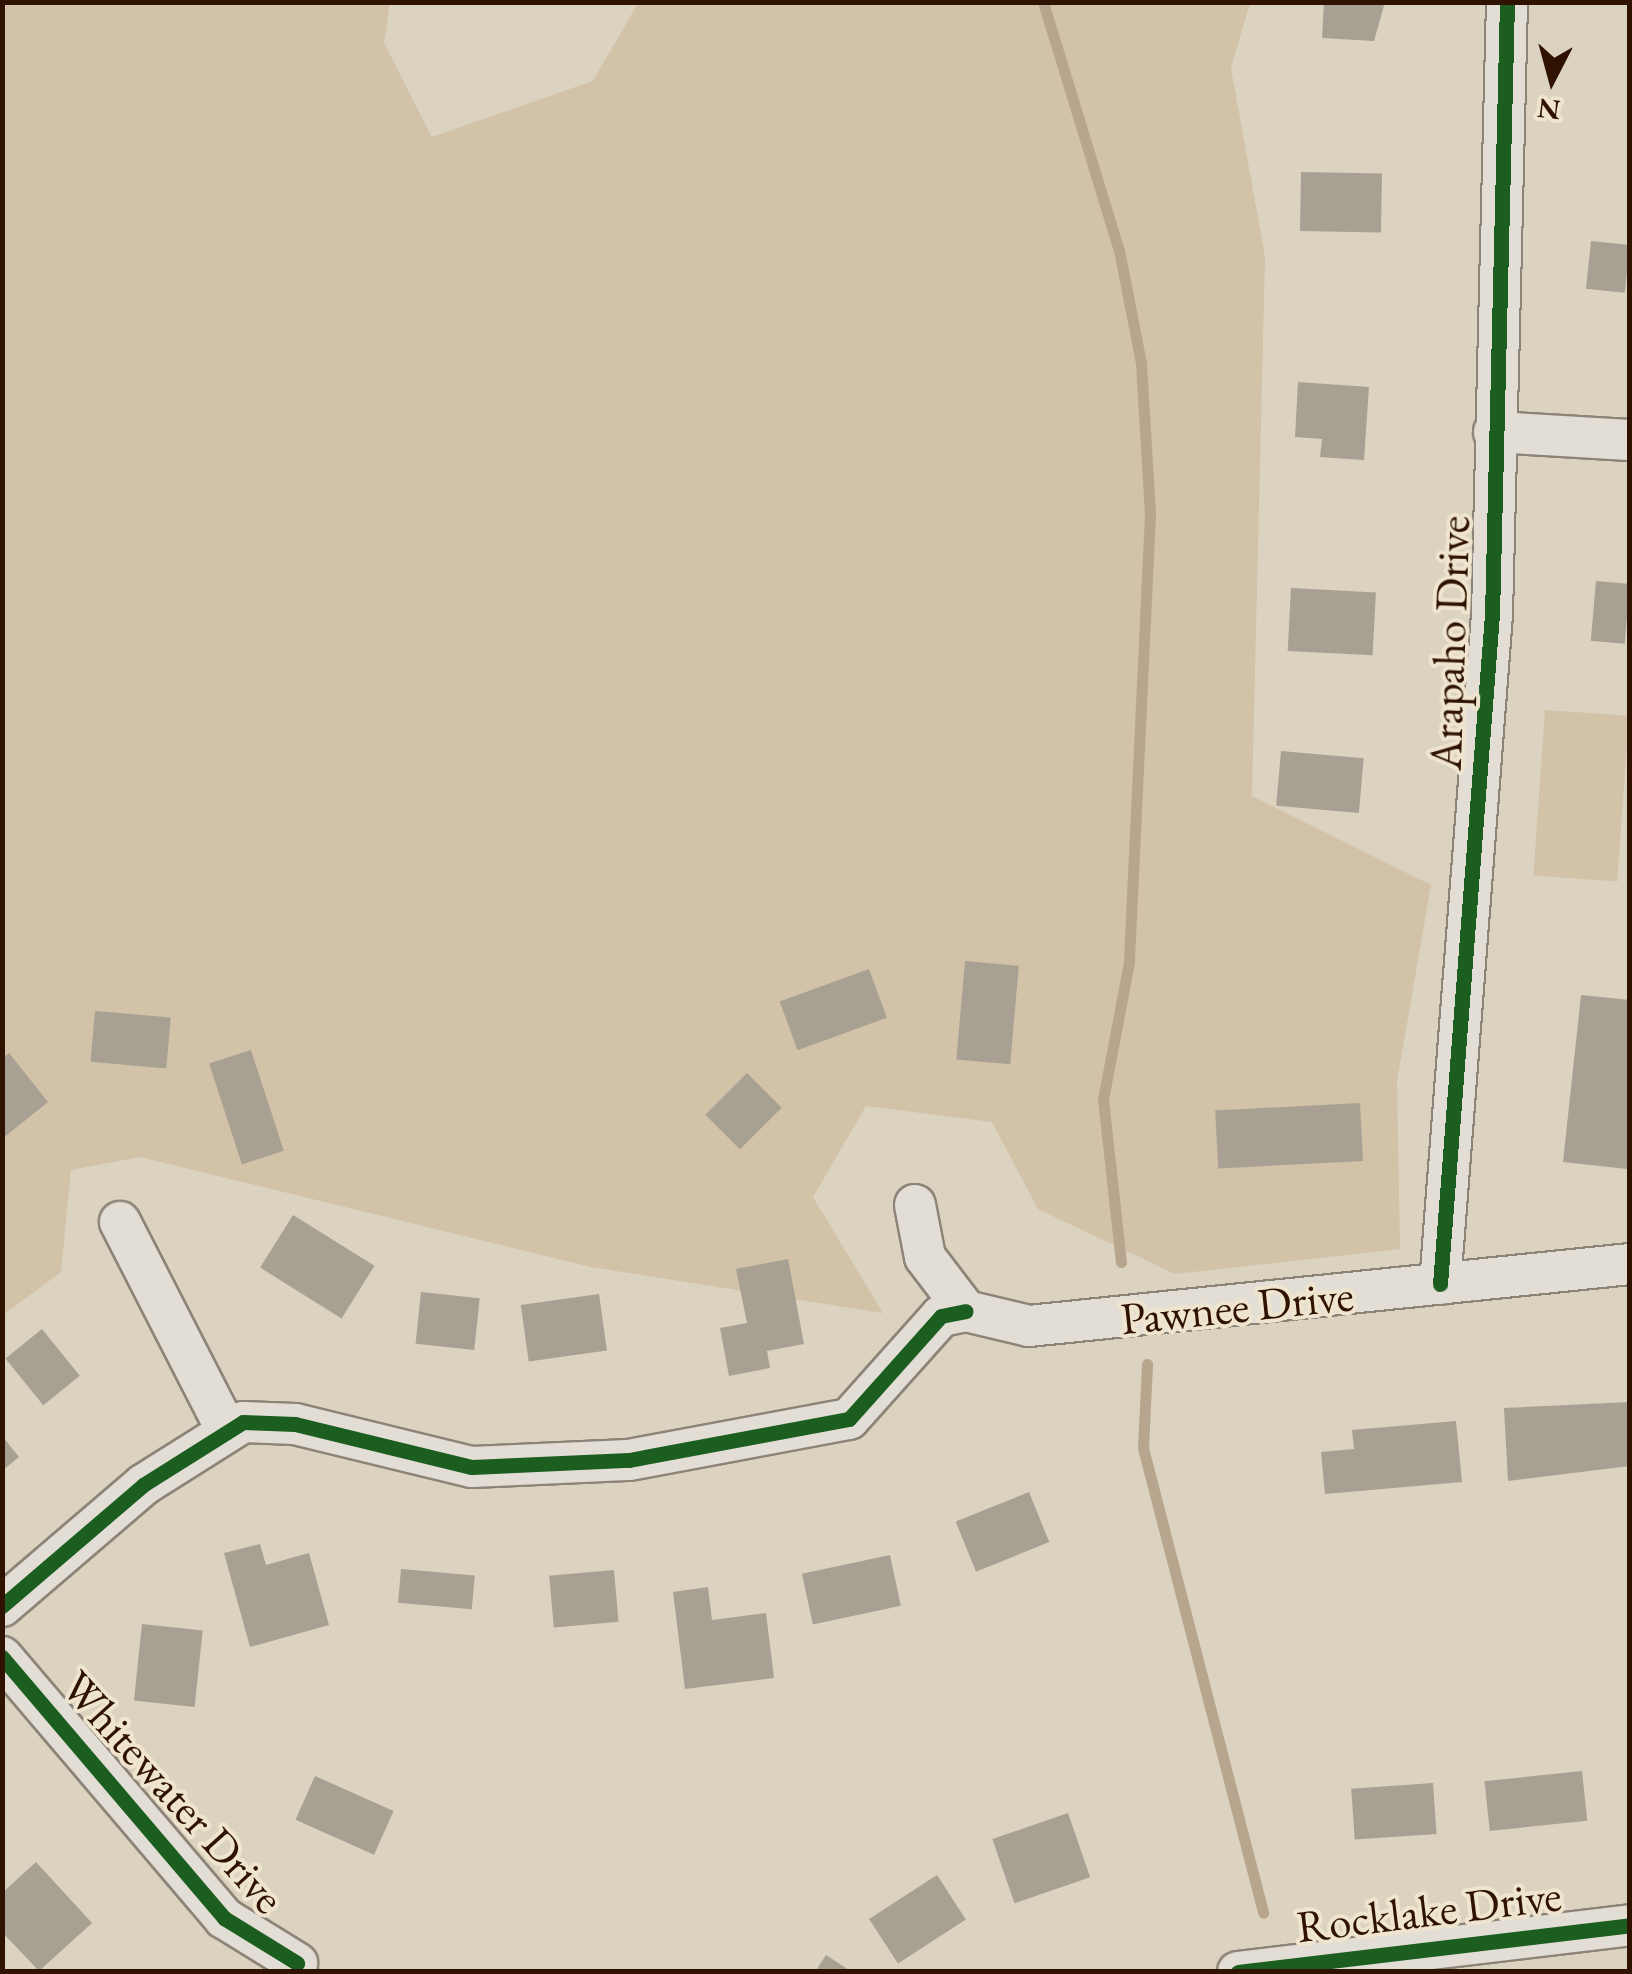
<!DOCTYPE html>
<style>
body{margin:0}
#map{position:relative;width:1632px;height:1974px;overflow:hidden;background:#dbd2c0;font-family:"EB Garamond",serif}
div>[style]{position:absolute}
.green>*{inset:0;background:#d1c2a8;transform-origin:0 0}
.stream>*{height:11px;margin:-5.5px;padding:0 5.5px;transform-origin:5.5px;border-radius:5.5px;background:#b7a68d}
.building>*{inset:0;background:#a8a093;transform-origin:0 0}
.roads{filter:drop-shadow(2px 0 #8d8478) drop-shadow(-2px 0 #8d8478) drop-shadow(0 2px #8d8478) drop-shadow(0 -2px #8d8478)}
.street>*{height:40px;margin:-20px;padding:0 20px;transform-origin:20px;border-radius:20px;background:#e3ded5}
.cycleway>*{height:15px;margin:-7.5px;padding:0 7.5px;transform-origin:7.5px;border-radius:7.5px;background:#1b5e20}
span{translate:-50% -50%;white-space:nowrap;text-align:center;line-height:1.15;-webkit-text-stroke:8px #efe4ce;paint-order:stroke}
.street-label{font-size:45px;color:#2f1300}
.frame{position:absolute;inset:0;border:5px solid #2f1300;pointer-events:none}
.north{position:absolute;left:1502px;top:30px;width:100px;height:100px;-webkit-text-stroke:8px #efe4ce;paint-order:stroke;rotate:186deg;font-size:28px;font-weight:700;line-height:40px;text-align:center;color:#2f1300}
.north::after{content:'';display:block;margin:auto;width:35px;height:45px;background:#2f1300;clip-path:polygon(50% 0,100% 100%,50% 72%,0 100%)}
</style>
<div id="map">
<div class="green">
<i style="clip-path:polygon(3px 3px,390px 3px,384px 43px,432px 137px,593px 81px,638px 3px,1250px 3px,1231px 68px,1265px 257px,1252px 796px,1431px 885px,1397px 1081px,1400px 1249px,1175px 1274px,1038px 1209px,992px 1122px,866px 1106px,813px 1197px,883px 1313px,591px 1267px,140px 1157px,71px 1170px,61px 1272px,3px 1315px)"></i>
<i style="left:1545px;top:710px;width:84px;height:166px;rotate:4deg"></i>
</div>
<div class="stream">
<i style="left:1043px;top:2px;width:259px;rotate:73deg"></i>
<i style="left:1119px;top:250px;width:115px;rotate:79deg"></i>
<i style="left:1141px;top:363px;width:151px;rotate:86.6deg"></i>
<i style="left:1150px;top:514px;width:448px;rotate:92.7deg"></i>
<i style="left:1129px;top:962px;width:139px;rotate:100.7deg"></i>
<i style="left:1103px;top:1099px;width:164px;rotate:83.7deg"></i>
<i style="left:1147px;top:1364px;width:84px;rotate:92.7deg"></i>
<i style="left:1143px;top:1448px;width:480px;rotate:75.5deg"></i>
</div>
<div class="building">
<i style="clip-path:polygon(1324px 2px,1385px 2px,1374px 41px,1322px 38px)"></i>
<i style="left:1301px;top:172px;width:81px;height:59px;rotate:1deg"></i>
<i style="left:1591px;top:241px;width:39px;height:48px;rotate:6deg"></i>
<i style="clip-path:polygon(1298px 382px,1369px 387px,1364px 460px,1320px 457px,1322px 439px,1295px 437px)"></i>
<i style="left:1596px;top:581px;width:34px;height:60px;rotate:5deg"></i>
<i style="left:1291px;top:588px;width:85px;height:63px;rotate:3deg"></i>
<i style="left:1281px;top:751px;width:83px;height:55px;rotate:5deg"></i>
<i style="left:965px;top:961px;width:54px;height:99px;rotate:5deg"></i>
<i style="left:869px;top:969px;width:52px;height:95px;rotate:70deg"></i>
<i style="clip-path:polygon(1581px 995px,1630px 1000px,1627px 1169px,1563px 1162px)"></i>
<i style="left:95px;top:1011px;width:76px;height:51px;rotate:5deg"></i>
<i style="left:251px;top:1050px;width:106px;height:44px;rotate:72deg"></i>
<i style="clip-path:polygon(9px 1053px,48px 1102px,2px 1139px,2px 1059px)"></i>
<i style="left:747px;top:1073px;width:49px;height:59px;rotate:45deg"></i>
<i style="left:1360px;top:1103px;width:58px;height:145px;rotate:87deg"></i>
<i style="left:293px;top:1215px;width:96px;height:62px;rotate:32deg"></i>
<i style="clip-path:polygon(788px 1259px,804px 1344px,767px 1351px,770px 1368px,729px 1376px,720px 1328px,747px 1323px,736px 1269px)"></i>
<i style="left:421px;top:1292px;width:59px;height:52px;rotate:6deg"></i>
<i style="left:599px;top:1294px;width:57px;height:79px;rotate:82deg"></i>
<i style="left:42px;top:1329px;width:60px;height:47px;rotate:51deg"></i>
<i style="clip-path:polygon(1630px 1402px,1630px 1466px,1508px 1481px,1504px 1408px)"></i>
<i style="clip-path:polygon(1456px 1421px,1462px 1482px,1325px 1494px,1321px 1452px,1354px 1449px,1352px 1430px)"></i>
<i style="clip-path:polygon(3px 1437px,19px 1457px,3px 1470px)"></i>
<i style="left:1029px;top:1492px;width:54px;height:79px;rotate:68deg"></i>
<i style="clip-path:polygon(260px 1544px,266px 1565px,309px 1553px,329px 1625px,250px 1647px,224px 1553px)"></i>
<i style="left:890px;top:1555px;width:52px;height:90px;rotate:78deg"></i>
<i style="left:401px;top:1569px;width:74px;height:34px;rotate:5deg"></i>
<i style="left:614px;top:1570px;width:52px;height:65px;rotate:85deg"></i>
<i style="clip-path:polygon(708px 1587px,712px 1620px,766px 1613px,774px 1678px,685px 1689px,673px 1592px)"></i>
<i style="left:142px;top:1624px;width:61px;height:77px;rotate:6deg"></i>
<i style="left:1582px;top:1771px;width:50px;height:98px;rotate:84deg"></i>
<i style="left:315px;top:1776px;width:86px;height:48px;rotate:24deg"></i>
<i style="left:1433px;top:1783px;width:51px;height:82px;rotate:86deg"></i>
<i style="left:1068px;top:1813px;width:68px;height:80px;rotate:71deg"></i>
<i style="clip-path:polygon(36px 1862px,92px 1923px,39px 1971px,2px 1932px,2px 1893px)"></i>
<i style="left:937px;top:1875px;width:53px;height:81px;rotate:57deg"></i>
<i style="clip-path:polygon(826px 1955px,852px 1972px,815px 1972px)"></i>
</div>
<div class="roads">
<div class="street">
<i style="left:1494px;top:432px;width:136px;rotate:3.4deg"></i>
<i style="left:915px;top:1205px;width:53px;rotate:79.1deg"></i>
<i style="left:925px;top:1257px;width:68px;rotate:52.8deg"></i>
<i style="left:966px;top:1311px;width:65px;rotate:13.4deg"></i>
<i style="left:1029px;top:1326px;width:604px;rotate:-5.89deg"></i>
<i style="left:120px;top:1222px;width:233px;rotate:62.9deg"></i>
<i style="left:1440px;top:1284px;width:671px;rotate:-85.56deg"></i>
<i style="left:1492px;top:615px;width:613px;rotate:-88.6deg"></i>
<i style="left:2px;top:1606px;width:186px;rotate:-40.6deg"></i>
<i style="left:143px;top:1485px;width:118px;rotate:-32.2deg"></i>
<i style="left:243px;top:1422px;width:52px;rotate:2.2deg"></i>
<i style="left:295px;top:1424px;width:182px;rotate:13.7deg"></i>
<i style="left:472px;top:1467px;width:157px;rotate:-2.6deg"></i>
<i style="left:629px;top:1460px;width:224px;rotate:-10.6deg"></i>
<i style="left:849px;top:1419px;width:138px;rotate:-48.2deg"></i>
<i style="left:941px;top:1316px;width:25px;rotate:-11deg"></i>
<i style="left:2px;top:1657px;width:343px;rotate:49.6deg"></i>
<i style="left:224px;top:1918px;width:86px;rotate:31.7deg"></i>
<i style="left:1238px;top:1972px;width:395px;rotate:-6.8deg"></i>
</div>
</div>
<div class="cycleway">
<i style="left:1440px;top:1284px;width:671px;rotate:-85.56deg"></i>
<i style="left:1492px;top:615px;width:613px;rotate:-88.6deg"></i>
<i style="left:2px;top:1606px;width:186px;rotate:-40.6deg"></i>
<i style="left:143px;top:1485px;width:118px;rotate:-32.2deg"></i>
<i style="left:243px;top:1422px;width:52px;rotate:2.2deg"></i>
<i style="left:295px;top:1424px;width:182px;rotate:13.7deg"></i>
<i style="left:472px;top:1467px;width:157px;rotate:-2.6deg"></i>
<i style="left:629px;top:1460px;width:224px;rotate:-10.6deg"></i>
<i style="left:849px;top:1419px;width:138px;rotate:-48.2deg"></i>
<i style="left:941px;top:1316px;width:25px;rotate:-11deg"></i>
<i style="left:2px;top:1657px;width:343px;rotate:49.6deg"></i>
<i style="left:224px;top:1918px;width:86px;rotate:31.7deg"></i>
<i style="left:1238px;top:1972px;width:395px;rotate:-6.8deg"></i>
</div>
<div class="street-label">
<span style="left:1450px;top:643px;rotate:-88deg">Arapaho Drive</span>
<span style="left:1237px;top:1307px;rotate:-6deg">Pawnee Drive</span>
<span style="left:173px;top:1792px;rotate:48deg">Whitewater Drive</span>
<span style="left:1429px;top:1911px;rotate:-7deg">Rocklake Drive</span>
</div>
<div class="frame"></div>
<div class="north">N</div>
</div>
